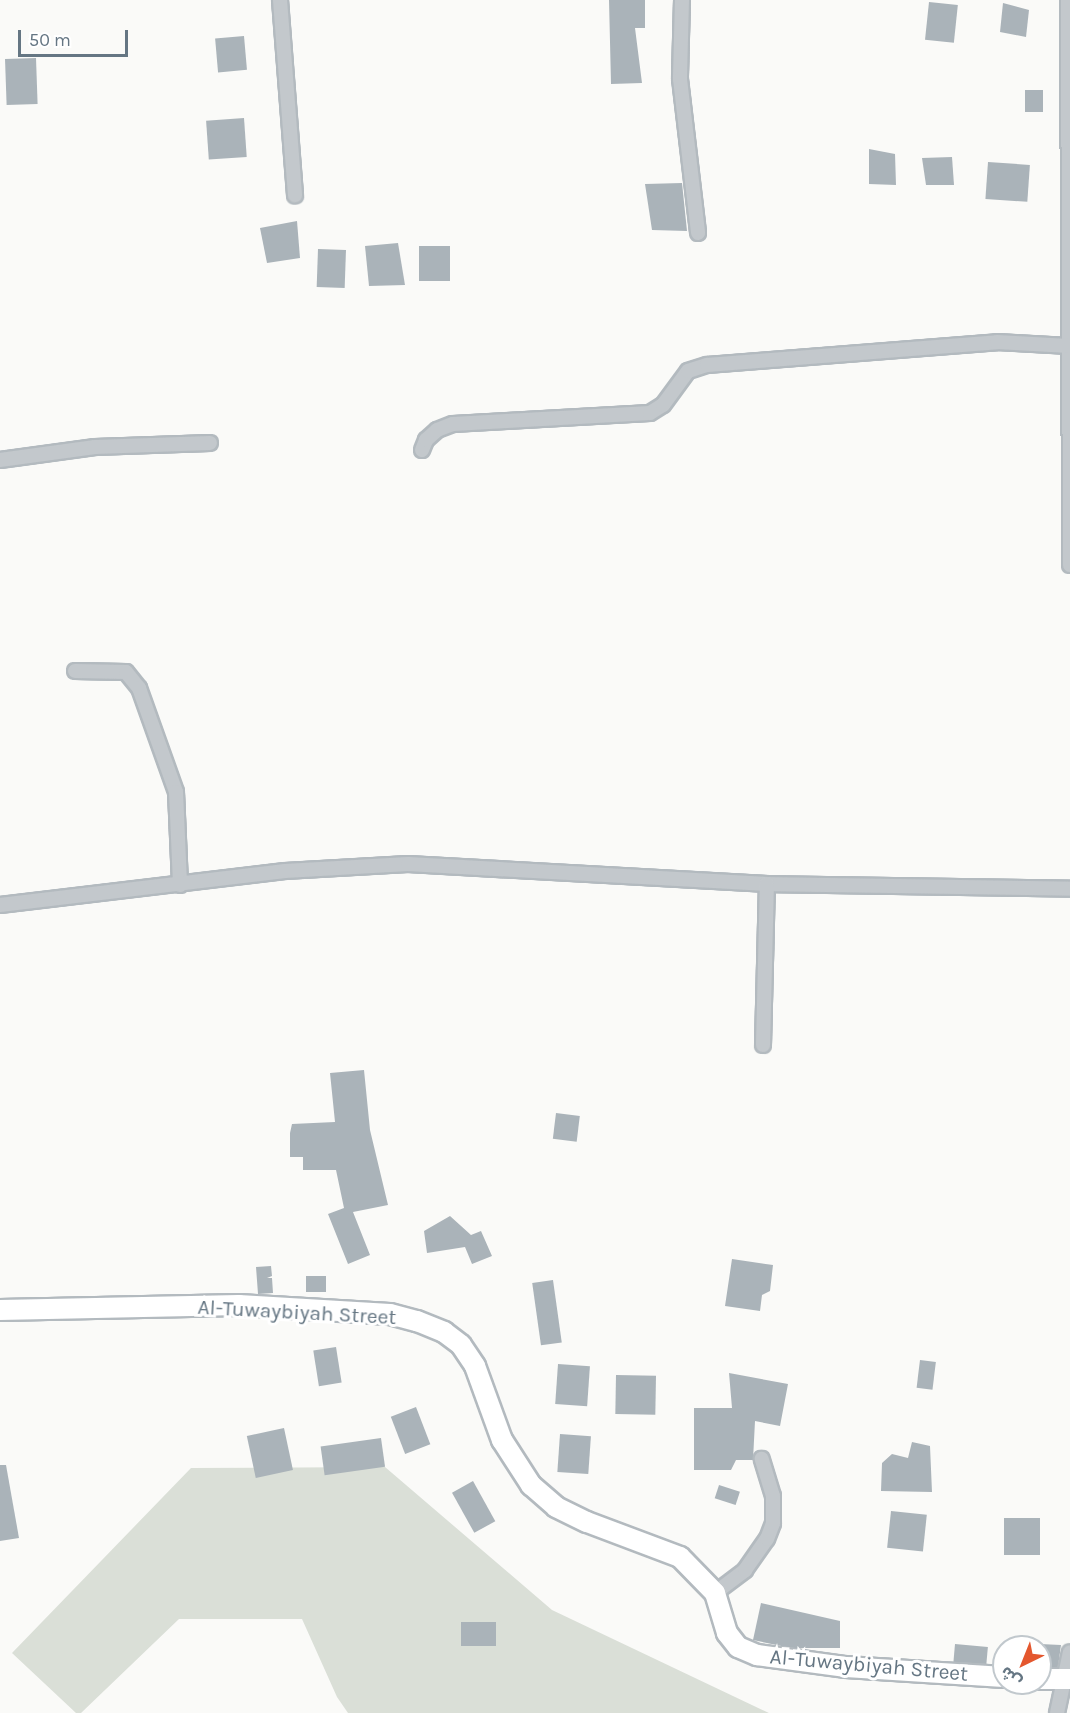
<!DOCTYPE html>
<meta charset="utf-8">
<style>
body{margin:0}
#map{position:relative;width:1070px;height:1713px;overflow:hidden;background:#fafaf8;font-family:Karla,"Noto Sans Arabic",sans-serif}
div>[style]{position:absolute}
.green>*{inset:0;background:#dadfd7}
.building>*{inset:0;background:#aab3b9;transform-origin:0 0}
.roads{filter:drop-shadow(2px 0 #b3babf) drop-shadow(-2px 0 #b3babf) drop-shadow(0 2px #b3babf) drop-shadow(0 -2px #b3babf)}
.street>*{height:14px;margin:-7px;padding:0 7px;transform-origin:7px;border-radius:7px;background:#c3c8cc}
.secondary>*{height:20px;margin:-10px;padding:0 10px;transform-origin:10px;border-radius:10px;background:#fff}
span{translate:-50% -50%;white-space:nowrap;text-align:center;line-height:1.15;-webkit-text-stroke:6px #fff;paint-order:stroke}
.street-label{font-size:21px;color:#657683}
.north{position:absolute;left:992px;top:1635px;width:60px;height:60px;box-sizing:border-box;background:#fff;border:2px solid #c1c8cd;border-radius:50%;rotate:223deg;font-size:16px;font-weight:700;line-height:24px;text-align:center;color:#657683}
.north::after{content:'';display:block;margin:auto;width:21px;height:27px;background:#e4572e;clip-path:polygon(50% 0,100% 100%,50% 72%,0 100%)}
.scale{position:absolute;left:18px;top:30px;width:110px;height:27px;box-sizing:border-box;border:3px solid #657683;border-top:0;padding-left:8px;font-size:18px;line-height:21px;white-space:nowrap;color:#657683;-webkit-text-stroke:4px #fff;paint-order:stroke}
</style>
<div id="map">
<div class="green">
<i style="clip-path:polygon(385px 1467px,552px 1610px,769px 1713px,348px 1713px,337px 1697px,302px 1619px,179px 1619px,81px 1713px,76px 1713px,12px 1653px,191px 1468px)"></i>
</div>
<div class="building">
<i style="clip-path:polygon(609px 0,645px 0,645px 28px,635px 28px,642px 83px,611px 84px)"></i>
<i style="left:929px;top:2px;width:29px;height:38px;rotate:6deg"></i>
<i style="clip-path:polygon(1003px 3px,1029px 10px,1026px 37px,1000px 32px)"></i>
<i style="left:244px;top:36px;width:34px;height:29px;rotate:85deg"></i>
<i style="left:36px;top:58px;width:46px;height:31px;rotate:88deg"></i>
<i style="left:1025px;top:90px;width:18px;height:22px"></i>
<i style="left:244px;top:118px;width:39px;height:38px;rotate:86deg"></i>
<i style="clip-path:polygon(869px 149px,895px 154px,896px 185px,869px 184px)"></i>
<i style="clip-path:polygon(952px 157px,954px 185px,926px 185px,922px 158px)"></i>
<i style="left:988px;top:162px;width:42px;height:37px;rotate:4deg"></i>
<i style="clip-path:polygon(682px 183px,687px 231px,652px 230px,645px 184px)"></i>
<i style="clip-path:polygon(297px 221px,300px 258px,267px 263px,260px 228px)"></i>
<i style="clip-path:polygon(398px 243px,405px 285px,369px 286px,365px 246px)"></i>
<i style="left:450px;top:246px;width:35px;height:31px;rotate:90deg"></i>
<i style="left:318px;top:249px;width:28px;height:38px;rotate:2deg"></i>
<i style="clip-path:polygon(364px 1070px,370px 1130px,388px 1205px,353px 1212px,370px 1255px,348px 1264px,328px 1214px,344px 1208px,336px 1170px,303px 1170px,303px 1157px,290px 1157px,290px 1133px,292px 1124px,335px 1122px,330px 1073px)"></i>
<i style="left:556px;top:1113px;width:24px;height:26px;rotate:7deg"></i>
<i style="clip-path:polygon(450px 1216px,471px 1235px,481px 1231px,492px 1256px,472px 1264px,465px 1247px,427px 1253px,424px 1231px)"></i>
<i style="clip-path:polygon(732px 1259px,773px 1265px,770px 1291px,762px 1295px,760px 1311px,725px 1306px)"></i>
<i style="clip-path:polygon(271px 1266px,272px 1276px,267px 1278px,272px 1278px,273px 1293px,258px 1294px,256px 1267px)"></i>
<i style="left:326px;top:1276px;width:16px;height:20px;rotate:90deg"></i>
<i style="left:553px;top:1280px;width:63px;height:21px;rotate:82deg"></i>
<i style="left:336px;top:1347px;width:36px;height:23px;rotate:81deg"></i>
<i style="left:920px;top:1360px;width:16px;height:28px;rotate:7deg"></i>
<i style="left:558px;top:1364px;width:32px;height:40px;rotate:4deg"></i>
<i style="clip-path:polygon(729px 1373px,788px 1384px,780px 1426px,755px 1421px,753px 1460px,736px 1460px,731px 1470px,694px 1470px,694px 1408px,732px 1408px)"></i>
<i style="left:616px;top:1375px;width:40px;height:39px;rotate:1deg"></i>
<i style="left:416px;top:1407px;width:40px;height:27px;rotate:69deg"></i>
<i style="left:284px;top:1428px;width:43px;height:38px;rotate:78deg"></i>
<i style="left:560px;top:1434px;width:31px;height:38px;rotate:4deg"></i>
<i style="left:381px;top:1438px;width:29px;height:61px;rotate:82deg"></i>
<i style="clip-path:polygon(912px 1442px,930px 1446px,932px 1492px,881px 1491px,882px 1463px,892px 1454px,908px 1458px)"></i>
<i style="clip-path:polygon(0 1465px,6px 1465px,19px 1538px,0 1541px)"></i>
<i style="left:473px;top:1481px;width:46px;height:24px;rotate:61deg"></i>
<i style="left:719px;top:1485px;width:22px;height:14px;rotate:18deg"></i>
<i style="left:891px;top:1511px;width:36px;height:37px;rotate:6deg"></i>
<i style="left:1004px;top:1518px;width:36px;height:37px"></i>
<i style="clip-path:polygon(761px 1603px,840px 1621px,840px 1648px,791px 1648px,753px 1640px)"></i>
<i style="left:461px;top:1622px;width:35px;height:24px"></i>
<i style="left:955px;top:1644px;width:33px;height:18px;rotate:5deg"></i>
<i style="clip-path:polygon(1040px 1644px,1061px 1645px,1058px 1667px,1040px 1667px)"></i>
</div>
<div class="roads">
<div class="street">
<i style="left:280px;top:0;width:196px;rotate:85.6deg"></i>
<i style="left:682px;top:0;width:79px;rotate:91.5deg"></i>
<i style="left:680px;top:79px;width:155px;rotate:83.3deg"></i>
<i style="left:1068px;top:0;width:565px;rotate:89.8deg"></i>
<i style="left:422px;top:450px;width:11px;rotate:-68deg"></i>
<i style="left:426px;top:440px;width:15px;rotate:-42deg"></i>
<i style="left:437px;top:430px;width:17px;rotate:-21deg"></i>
<i style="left:453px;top:424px;width:197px;rotate:-3.2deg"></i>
<i style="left:650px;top:413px;width:15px;rotate:-32deg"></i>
<i style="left:663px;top:405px;width:42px;rotate:-53.7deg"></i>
<i style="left:688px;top:371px;width:20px;rotate:-18deg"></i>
<i style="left:707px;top:365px;width:291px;rotate:-4.5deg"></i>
<i style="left:997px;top:342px;width:72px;rotate:3.2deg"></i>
<i style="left:0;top:460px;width:96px;rotate:-7.8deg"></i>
<i style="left:95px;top:447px;width:115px;rotate:-2deg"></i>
<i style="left:75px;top:671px;width:51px;rotate:1.1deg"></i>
<i style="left:126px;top:672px;width:21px;rotate:51deg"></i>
<i style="left:139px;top:688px;width:110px;rotate:70.4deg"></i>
<i style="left:176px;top:792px;width:93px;rotate:87.5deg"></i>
<i style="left:0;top:905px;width:287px;rotate:-6.8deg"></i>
<i style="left:285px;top:871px;width:123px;rotate:-3.3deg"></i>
<i style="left:408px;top:864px;width:360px;rotate:3.2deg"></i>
<i style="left:767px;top:884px;width:303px;rotate:0.9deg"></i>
<i style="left:763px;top:1045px;width:161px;rotate:-88.6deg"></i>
<i style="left:715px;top:1593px;width:38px;rotate:-37deg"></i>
<i style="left:745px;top:1570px;width:38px;rotate:-55deg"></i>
<i style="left:767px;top:1539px;width:17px;rotate:-69deg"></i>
<i style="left:773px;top:1523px;width:27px;rotate:-90deg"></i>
<i style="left:773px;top:1496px;width:39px;rotate:-107deg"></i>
<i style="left:1057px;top:1713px;width:62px;rotate:-78deg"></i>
</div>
<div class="secondary">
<i style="left:0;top:1310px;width:239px;rotate:-1.2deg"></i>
<i style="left:239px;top:1305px;width:151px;rotate:3.4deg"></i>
<i style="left:390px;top:1314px;width:28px;rotate:15deg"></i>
<i style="left:417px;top:1321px;width:29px;rotate:22deg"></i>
<i style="left:444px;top:1332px;width:21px;rotate:37deg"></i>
<i style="left:461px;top:1345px;width:25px;rotate:56deg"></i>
<i style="left:475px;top:1366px;width:79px;rotate:70deg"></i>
<i style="left:502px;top:1440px;width:54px;rotate:57.2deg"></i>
<i style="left:531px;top:1485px;width:33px;rotate:41deg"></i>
<i style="left:556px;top:1507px;width:34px;rotate:26deg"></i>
<i style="left:587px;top:1522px;width:99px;rotate:20.6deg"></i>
<i style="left:680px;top:1557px;width:50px;rotate:45.8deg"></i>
<i style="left:715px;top:1593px;width:42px;rotate:73.3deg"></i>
<i style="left:727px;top:1633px;width:18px;rotate:52deg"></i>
<i style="left:738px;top:1647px;width:21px;rotate:23deg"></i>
<i style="left:757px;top:1655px;width:90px;rotate:7.7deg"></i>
<i style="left:846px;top:1667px;width:158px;rotate:3.6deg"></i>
<i style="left:1040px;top:1679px;width:30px"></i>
</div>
</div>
<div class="street-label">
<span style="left:297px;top:1312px;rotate:3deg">Al-Tuwaybiyah Street</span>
<span style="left:869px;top:1665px;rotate:5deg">Al-Tuwaybiyah Street</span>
</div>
<div class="north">ش</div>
<div class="scale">50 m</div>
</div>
